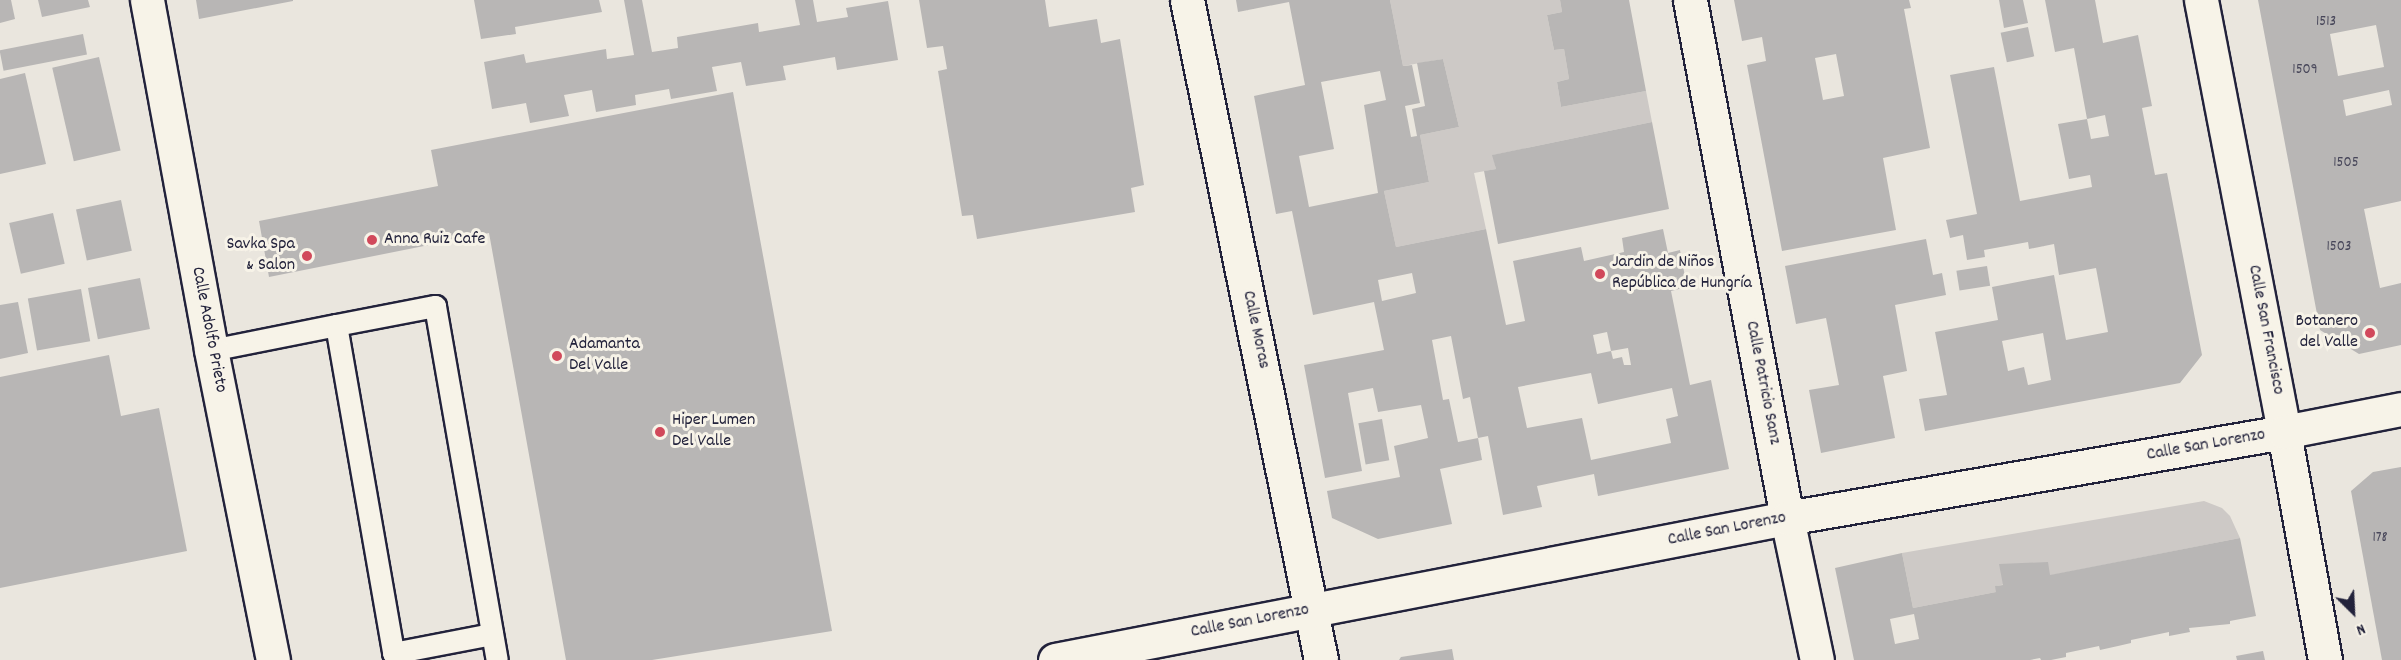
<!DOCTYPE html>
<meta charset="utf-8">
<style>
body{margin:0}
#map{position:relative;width:2401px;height:660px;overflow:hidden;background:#eae6de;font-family:Dekko,sans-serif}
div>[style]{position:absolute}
.green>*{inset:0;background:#cdc9c6}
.building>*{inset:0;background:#b8b6b5;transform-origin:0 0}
.roads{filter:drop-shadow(2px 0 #22223b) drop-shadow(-2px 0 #22223b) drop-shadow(0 2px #22223b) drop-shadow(0 -2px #22223b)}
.lane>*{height:21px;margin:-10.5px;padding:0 10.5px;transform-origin:10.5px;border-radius:10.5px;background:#f7f3e8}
.street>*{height:33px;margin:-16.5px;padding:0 16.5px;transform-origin:16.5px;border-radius:16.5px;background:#f7f3e8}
.secondary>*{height:33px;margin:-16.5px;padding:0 16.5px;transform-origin:16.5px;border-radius:16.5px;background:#f7f3e8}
.dots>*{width:16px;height:16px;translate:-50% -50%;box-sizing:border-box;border:3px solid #f7f3e8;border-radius:50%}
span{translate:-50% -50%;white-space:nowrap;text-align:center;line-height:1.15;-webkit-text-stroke:6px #f7f3e8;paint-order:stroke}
.number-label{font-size:15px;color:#48475a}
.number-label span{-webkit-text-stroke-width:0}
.poi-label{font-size:18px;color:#22223b}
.left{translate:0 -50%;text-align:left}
.right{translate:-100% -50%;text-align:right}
.street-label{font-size:18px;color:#22223b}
.north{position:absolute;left:2323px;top:582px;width:60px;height:60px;-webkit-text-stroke:4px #f7f3e8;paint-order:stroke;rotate:156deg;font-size:16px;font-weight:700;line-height:24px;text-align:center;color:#22223b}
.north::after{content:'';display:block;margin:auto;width:21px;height:27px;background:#22223b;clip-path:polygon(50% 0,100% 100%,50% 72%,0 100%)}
</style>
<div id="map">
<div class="green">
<i style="clip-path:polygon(1390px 0,1560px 0,1562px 12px,1547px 15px,1554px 50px,1564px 49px,1569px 79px,1557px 82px,1561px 107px,1646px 91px,1652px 122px,1493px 155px,1496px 169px,1474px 173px,1486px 229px,1396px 247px,1384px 191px,1429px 182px,1420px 135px,1459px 127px,1443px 59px,1403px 66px)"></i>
<i style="clip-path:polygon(2204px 501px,2222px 508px,2230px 516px,2240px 538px,1996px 586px,1996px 592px,1913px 608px,1902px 553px)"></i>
</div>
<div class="building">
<i style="clip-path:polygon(0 0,11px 0,15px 19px,0 23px)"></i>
<i style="clip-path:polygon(38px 0,88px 0,90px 7px,42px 17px)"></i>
<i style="clip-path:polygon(196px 0,293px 0,293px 1px,199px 19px)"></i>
<i style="clip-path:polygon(474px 0,599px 0,602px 12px,515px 27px,516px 34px,481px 39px)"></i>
<i style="clip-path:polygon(624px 0,642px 0,652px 52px,678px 48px,677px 37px,758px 23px,759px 32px,800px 25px,795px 0,813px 0,817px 22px,848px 17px,846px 8px,888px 1px,898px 60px,837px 70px,835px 57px,783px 66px,786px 80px,746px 86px,741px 62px,712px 67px,717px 91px,671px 99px,669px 89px,635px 95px,636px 105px,596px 112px,592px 90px,564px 95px,569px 116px,530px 123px,526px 103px,492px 109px,484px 62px,524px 54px,526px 63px,606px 49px,607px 59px,634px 55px)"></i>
<i style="clip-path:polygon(919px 0,1045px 0,1049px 27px,1097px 19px,1101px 43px,1120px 39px,1144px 185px,1131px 188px,1135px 212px,977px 239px,973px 215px,962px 216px,938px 71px,947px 69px,943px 46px,927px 48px)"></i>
<i style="clip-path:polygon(evenodd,1236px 0,1390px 0,1403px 66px,1412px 65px,1420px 103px,1405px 106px,1411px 137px,1417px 136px,1412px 109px,1425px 106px,1417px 63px,1443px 59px,1459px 127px,1420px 135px,1429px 182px,1384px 191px,1396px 247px,1486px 229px,1506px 325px,1525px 321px,1513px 261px,1581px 247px,1584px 261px,1624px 252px,1622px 238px,1663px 229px,1668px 253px,1680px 250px,1687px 287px,1671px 291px,1690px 385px,1711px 380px,1729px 469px,1598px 496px,1594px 474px,1537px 486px,1542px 507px,1503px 515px,1488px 436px,1478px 438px,1470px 397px,1463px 399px,1451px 336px,1432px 340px,1443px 400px,1449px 399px,1458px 442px,1478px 438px,1482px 460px,1440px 469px,1452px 524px,1378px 539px,1332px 518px,1327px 491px,1400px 477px,1394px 446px,1428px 438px,1421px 405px,1378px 412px,1373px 388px,1348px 393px,1362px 471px,1325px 478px,1304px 365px,1384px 350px,1374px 302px,1313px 315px,1292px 211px,1276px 214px,1254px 96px,1305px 85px,1289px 2px,1238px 12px,1236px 0,1380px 71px,1386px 100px,1364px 105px,1378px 193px,1309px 207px,1299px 156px,1334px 149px,1321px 82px,1380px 71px,1236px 0,1412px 273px,1416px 293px,1382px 301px,1378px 280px,1412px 273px,1236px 0,1607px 332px,1611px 351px,1628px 348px,1631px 365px,1624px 365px,1622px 357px,1613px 359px,1611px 351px,1597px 354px,1593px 335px,1607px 332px,1236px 0,1591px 373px,1598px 404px,1672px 388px,1678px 416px,1666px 419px,1671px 443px,1591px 460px,1582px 418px,1527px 428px,1518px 387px,1591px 373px)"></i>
<i style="clip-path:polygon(1560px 0,1629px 0,1646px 91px,1561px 107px,1557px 82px,1569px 79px,1564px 49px,1554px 50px,1547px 15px,1562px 12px)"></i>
<i style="clip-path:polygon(evenodd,1734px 0,1909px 0,1911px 8px,1904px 9px,1930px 148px,1883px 158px,1896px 230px,1782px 251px,1747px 65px,1766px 61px,1762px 37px,1742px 41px,1734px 0,1836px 54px,1844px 96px,1823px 100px,1815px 58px,1836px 54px)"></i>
<i style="clip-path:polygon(1999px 0,2023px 0,2028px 23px,2004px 28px)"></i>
<i style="clip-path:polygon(evenodd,2045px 0,2095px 0,2103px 43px,2138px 35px,2152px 106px,2142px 108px,2155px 175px,2167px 173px,2202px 355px,2180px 383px,1925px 431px,1919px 399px,1947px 395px,1935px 332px,1998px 320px,1992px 287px,2054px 275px,2066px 340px,2108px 332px,2096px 268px,2059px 275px,2054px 244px,2029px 249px,2028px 242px,1984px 250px,1985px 257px,1967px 260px,1963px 235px,1950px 238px,1946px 220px,1977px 214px,1950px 75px,1994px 67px,2020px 201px,2092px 187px,2090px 175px,2069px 179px,2058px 124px,2087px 119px,2091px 139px,2109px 136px,2105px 115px,2087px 119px,2074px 48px,2055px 52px,2045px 0,2043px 333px,2051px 380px,2028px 385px,2024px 367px,2008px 371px,2002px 341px,2043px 333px)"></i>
<i style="clip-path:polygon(evenodd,2258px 0,2401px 0,2401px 201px,2364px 209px,2380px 288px,2401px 283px,2401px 345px,2359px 354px,2320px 330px,2258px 0,2376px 25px,2384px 67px,2338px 76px,2330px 34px,2376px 25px,2258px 0,2389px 90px,2392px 105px,2346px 116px,2343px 100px,2389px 90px)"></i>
<i style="left:2028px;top:27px;width:30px;height:28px;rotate:78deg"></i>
<i style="left:83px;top:34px;width:21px;height:85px;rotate:79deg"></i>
<i style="left:99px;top:57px;width:96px;height:48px;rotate:77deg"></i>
<i style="clip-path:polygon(25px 73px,46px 164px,0 174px,0 79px)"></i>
<i style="clip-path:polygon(733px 92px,832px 631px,652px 660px,566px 660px,489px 233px,269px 277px,259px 221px,438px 186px,431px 150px)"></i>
<i style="clip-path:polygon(1652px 122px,1669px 209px,1498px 244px,1484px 171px,1496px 169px,1492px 155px)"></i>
<i style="left:121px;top:200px;width:52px;height:46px;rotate:78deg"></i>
<i style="left:53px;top:213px;width:52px;height:45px;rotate:77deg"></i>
<i style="clip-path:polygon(1926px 239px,1933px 275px,1942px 273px,1946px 295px,1895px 305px,1907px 371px,1883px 376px,1895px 438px,1821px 453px,1809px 390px,1839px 385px,1826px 318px,1796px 324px,1785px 266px)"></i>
<i style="left:1987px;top:266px;width:20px;height:31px;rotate:81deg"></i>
<i style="left:140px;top:278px;width:52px;height:53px;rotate:79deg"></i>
<i style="left:81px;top:289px;width:53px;height:54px;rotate:80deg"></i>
<i style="clip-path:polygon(18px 302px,28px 353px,0 359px,0 305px)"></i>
<i style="clip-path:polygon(109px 355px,121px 416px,159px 408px,187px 551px,0 588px,0 377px)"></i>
<i style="left:1382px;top:419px;width:42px;height:24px;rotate:80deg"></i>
<i style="clip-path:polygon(2401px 467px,2401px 660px,2382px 660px,2351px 491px,2373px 472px)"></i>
<i style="clip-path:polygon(evenodd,2240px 538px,2256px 616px,2230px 621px,2230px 624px,2189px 628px,2190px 632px,2169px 636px,2169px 632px,2131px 640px,2131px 643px,2118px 646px,2100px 650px,2099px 646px,2066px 653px,2066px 657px,2051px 660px,2041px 660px,2040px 658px,2030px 660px,1854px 660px,1835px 568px,1902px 553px,1913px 608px,1996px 592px,1995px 586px,2003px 585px,1999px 564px,2048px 562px,2050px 575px,2240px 538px,1914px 614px,1919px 639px,1895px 644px,1890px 619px,1914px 614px)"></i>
<i style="clip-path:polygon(1452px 649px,1454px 660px,1399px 660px,1401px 657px)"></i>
<i style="clip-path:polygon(2263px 651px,2265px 660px,2237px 660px,2236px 656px)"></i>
</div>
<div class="roads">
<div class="lane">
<i style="left:336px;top:325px;width:101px;rotate:-10.9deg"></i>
<i style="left:435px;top:306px;width:359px;rotate:80.1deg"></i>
<i style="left:211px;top:350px;width:127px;rotate:-11.3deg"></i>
<i style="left:336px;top:325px;width:333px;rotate:80.1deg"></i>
<i style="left:393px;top:653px;width:101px;rotate:-10.9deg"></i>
</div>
<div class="street">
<i style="left:147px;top:0;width:356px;rotate:79.6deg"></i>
<i style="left:211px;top:350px;width:316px;rotate:78.7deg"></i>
<i style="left:1187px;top:0;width:673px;rotate:78.52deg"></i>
<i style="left:1690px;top:0;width:527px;rotate:79.39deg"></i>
<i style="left:1787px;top:518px;width:145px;rotate:78.1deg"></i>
<i style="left:2201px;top:0;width:440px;rotate:79.1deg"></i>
<i style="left:2284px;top:432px;width:232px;rotate:79.8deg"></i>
</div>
<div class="secondary">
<i style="left:1055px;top:660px;width:746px;rotate:-10.98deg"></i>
<i style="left:1787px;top:518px;width:504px;rotate:-9.82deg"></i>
<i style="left:2284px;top:432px;width:119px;rotate:-11.1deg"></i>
</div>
</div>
<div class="dots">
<i style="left:372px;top:240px;background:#d1495b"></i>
<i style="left:307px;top:256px;background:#d1495b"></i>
<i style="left:1600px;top:274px;background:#d1495b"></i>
<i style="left:2370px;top:333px;background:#d1495b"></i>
<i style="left:557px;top:356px;background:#d1495b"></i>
<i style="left:660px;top:432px;background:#d1495b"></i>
</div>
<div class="number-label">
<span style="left:2326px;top:23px">1513</span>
<span style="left:2305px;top:71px">1509</span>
<span style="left:2346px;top:164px">1505</span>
<span style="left:2339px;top:248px">1503</span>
<span style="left:2380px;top:539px">178</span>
</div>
<div class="poi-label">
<span class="left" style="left:384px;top:240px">Anna Ruiz Cafe</span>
<span class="right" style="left:295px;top:256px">Savka Spa<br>&amp; Salon</span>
<span class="left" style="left:1612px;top:274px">Jardin de Niños<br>República de Hungría</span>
<span class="right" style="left:2358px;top:333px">Botanero<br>del Valle</span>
<span class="left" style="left:569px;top:356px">Adamanta<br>Del Valle</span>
<span class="left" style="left:672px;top:432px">Hiper Lumen<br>Del Valle</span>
</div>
<div class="street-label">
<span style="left:208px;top:330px;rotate:79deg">Calle Adolfo Prieto</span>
<span style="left:1255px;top:330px;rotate:78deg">Calle Moras</span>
<span style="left:2265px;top:330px;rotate:79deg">Calle San Francisco</span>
<span style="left:1762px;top:383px;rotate:79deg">Calle Patricio Sanz</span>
<span style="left:2206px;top:446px;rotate:-10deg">Calle San Lorenzo</span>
<span style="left:1727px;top:530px;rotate:-11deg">Calle San Lorenzo</span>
<span style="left:1250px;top:622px;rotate:-11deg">Calle San Lorenzo</span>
</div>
<div class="north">N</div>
</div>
